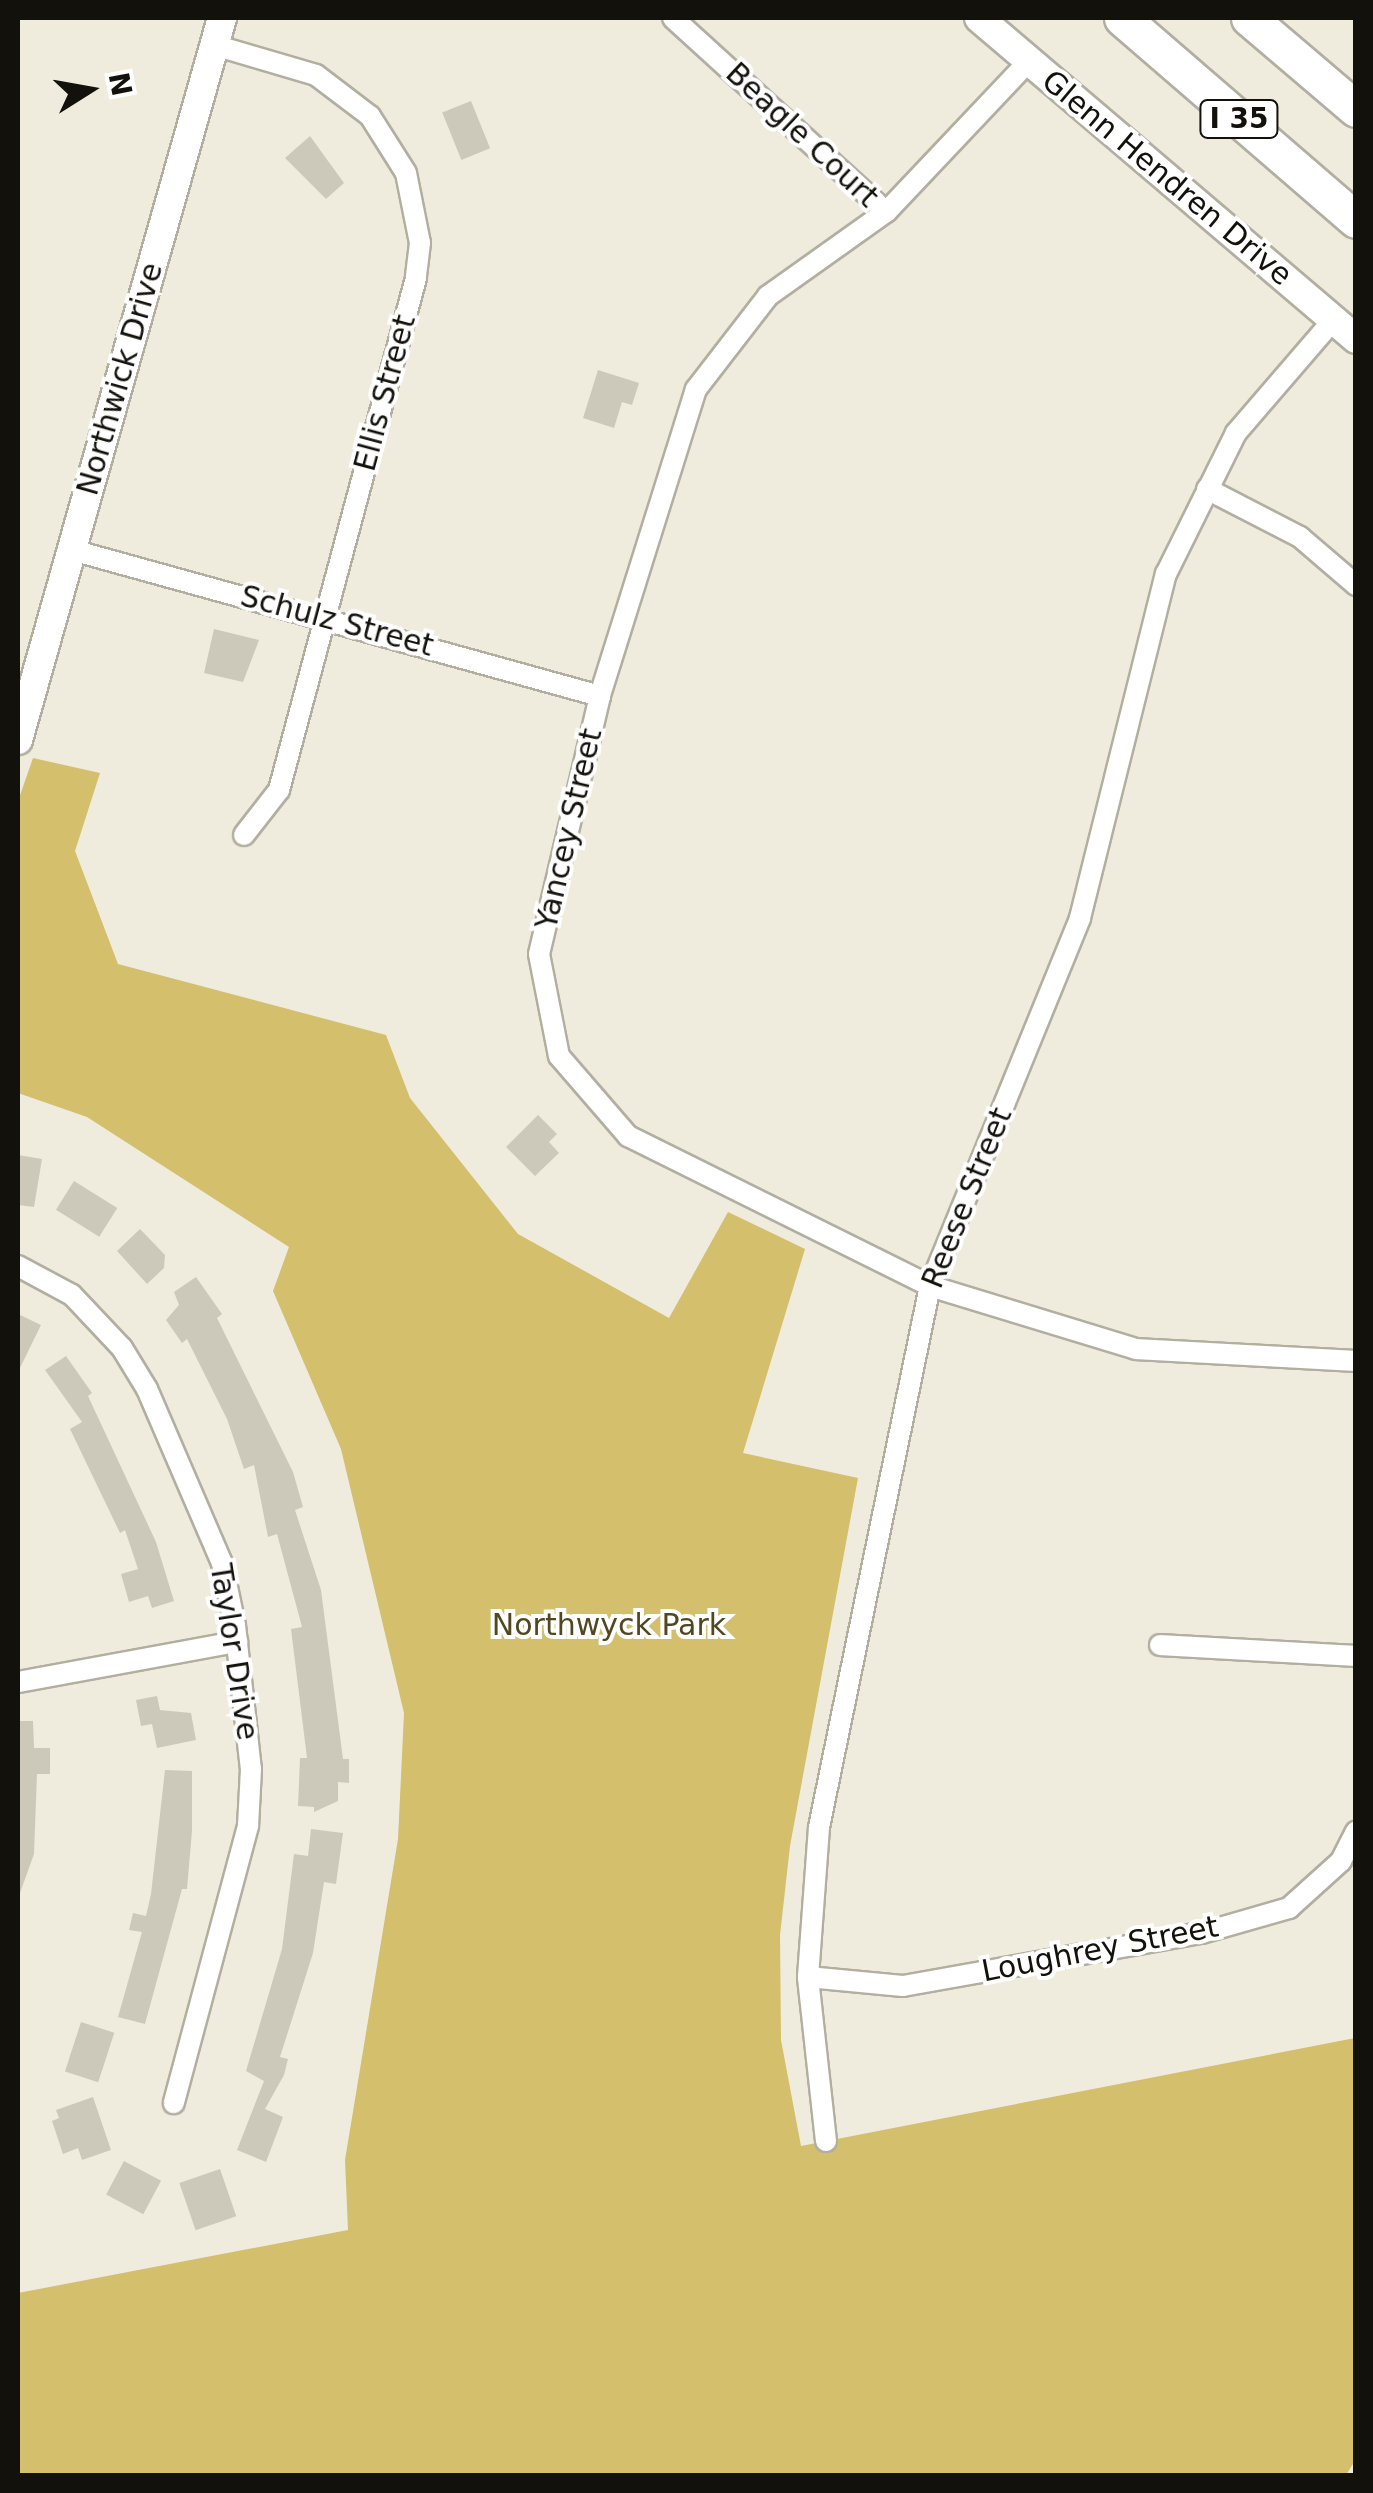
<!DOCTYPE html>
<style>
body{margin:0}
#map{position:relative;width:1373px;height:2493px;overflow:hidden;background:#efecdd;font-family:"DejaVu Sans",sans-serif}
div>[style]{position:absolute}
.green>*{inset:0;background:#d3bf6c}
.building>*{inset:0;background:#ccc9ba;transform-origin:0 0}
.roads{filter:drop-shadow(2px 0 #b2afa0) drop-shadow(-2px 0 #b2afa0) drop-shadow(0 2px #b2afa0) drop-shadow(0 -2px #b2afa0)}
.street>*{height:20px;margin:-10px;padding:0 10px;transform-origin:10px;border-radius:10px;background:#fff}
.secondary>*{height:28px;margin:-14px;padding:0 14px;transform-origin:14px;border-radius:14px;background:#fff}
.highway>*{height:35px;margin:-17.5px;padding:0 17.5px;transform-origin:17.5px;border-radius:17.5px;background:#fff}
span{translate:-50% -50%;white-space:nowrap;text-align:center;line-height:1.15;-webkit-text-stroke:8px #fff;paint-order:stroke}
.shield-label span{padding:2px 8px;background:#fff;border:2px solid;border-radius:8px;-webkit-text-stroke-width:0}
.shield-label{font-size:28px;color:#12110c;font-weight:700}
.street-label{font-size:30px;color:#12110c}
.park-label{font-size:30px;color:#524820}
.frame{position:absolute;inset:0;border:20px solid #12110c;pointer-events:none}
.north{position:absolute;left:40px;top:40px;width:100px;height:100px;-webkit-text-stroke:8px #fff;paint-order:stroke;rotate:79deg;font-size:28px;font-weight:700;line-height:40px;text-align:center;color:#12110c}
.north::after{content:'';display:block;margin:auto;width:35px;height:45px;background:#12110c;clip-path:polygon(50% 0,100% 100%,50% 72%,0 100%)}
</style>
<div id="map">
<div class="green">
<i style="clip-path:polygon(33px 758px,100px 773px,75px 851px,118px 964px,386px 1035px,410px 1098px,518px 1234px,669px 1318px,728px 1212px,805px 1249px,743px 1453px,858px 1478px,790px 1846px,780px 1935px,781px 2040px,801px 2146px,1355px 2038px,1356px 2459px,1346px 2475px,18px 2475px,18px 2293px,348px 2230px,345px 2160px,398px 1839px,404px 1713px,341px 1449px,273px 1291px,289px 1247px,87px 1117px,18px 1093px,18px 801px)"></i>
</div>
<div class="building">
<i style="left:471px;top:101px;width:51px;height:31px;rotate:68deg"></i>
<i style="clip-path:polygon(310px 136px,344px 183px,326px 199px,285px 158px)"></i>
<i style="clip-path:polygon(598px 370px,639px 383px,632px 405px,622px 402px,614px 428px,583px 418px)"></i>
<i style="clip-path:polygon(214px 629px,259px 640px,243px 682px,204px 673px)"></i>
<i style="clip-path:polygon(538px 1115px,557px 1134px,549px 1142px,559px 1153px,535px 1176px,506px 1147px)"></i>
<i style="clip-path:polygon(18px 1155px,42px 1159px,34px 1207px,18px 1205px)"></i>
<i style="left:74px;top:1181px;width:51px;height:34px;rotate:32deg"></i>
<i style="clip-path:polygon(140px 1229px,165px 1255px,164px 1268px,147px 1284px,117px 1251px)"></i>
<i style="clip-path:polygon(196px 1277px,222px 1314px,217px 1318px,293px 1472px,303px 1507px,295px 1510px,321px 1590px,343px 1759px,349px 1759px,349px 1783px,338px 1782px,338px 1801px,314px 1812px,314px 1807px,298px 1806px,300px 1758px,307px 1758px,291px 1629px,302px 1627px,277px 1534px,268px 1537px,254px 1465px,244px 1469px,227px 1419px,187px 1339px,182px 1343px,166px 1320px,179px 1305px,174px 1292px)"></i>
<i style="clip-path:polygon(18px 1314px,41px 1325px,18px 1372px)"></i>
<i style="clip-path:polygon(66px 1356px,92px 1393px,88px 1396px,156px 1542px,174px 1601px,152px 1608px,148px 1596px,129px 1602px,121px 1574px,138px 1569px,125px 1530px,120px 1533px,70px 1429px,82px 1422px,45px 1370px)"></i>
<i style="clip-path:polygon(157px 1696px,160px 1710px,191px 1713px,196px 1740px,157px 1748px,152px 1724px,141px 1726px,136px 1700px)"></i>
<i style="clip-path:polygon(18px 1721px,33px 1721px,34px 1748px,50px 1748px,50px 1774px,37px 1774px,34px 1854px,20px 1893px)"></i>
<i style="clip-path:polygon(165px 1770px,192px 1771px,192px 1831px,187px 1889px,182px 1889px,145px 2024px,118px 2017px,142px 1932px,129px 1930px,133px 1913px,146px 1916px,151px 1894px)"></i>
<i style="clip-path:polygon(311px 1829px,343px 1833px,336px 1884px,324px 1882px,313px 1953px,280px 2057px,288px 2059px,284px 2075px,265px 2109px,283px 2117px,266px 2162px,237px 2150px,264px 2081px,246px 2071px,282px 1949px,294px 1854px,308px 1856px)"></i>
<i style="left:81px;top:2022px;width:35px;height:52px;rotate:18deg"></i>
<i style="clip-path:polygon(93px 2097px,111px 2150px,82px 2160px,78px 2148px,63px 2154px,52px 2121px,59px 2118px,56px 2110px)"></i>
<i style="left:124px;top:2161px;width:42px;height:38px;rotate:28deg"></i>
<i style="left:220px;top:2169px;width:50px;height:43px;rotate:71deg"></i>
</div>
<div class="roads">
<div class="street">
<i style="left:673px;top:18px;width:288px;rotate:42.3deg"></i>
<i style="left:214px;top:45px;width:106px;rotate:16.4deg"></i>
<i style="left:316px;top:75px;width:68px;rotate:37.2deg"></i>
<i style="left:370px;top:116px;width:67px;rotate:57.7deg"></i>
<i style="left:406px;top:173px;width:71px;rotate:78.7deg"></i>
<i style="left:420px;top:243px;width:35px;rotate:97deg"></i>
<i style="left:416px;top:278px;width:530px;rotate:104.98deg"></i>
<i style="left:279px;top:790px;width:57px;rotate:127.9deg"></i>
<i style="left:1029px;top:61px;width:208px;rotate:133.4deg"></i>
<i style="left:886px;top:212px;width:145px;rotate:144.6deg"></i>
<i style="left:768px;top:296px;width:118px;rotate:127.7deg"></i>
<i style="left:696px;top:389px;width:322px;rotate:107.4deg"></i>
<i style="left:600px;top:696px;width:265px;rotate:103.3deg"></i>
<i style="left:539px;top:954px;width:104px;rotate:78.9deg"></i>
<i style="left:559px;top:1056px;width:106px;rotate:49.2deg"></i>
<i style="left:628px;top:1136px;width:337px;rotate:26.4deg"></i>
<i style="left:930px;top:1286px;width:215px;rotate:17deg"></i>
<i style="left:1136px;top:1349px;width:220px;rotate:3.1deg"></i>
<i style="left:1207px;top:489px;width:105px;rotate:27.3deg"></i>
<i style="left:1300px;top:537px;width:74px;rotate:40.6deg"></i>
<i style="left:72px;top:550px;width:548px;rotate:15.46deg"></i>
<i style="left:18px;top:1266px;width:61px;rotate:28.2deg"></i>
<i style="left:72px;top:1295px;width:73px;rotate:46.7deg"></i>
<i style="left:122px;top:1348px;width:48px;rotate:58.6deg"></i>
<i style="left:147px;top:1389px;width:189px;rotate:66.7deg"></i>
<i style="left:222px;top:1563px;width:63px;rotate:78.2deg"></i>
<i style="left:235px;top:1625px;width:145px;rotate:83.7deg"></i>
<i style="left:251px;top:1769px;width:57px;rotate:93deg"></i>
<i style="left:248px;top:1826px;width:287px;rotate:105deg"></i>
<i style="left:1160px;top:1645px;width:196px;rotate:3.2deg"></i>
<i style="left:18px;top:1682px;width:223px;rotate:-10.4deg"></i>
<i style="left:808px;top:1977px;width:95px;rotate:5.4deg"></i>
<i style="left:903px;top:1986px;width:304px;rotate:-10.1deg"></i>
<i style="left:1202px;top:1933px;width:91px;rotate:-16deg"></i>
<i style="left:1289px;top:1908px;width:70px;rotate:-42.1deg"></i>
<i style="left:1341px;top:1861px;width:33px;rotate:-63deg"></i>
<i style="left:826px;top:2141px;width:165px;rotate:-96.3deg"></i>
<i style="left:808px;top:1977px;width:150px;rotate:-85.8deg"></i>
<i style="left:819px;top:1827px;width:552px;rotate:-78.41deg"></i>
<i style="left:930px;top:1286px;width:397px;rotate:-67.8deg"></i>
<i style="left:1080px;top:918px;width:355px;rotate:-76deg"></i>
<i style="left:1166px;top:574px;width:157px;rotate:-63.6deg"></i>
<i style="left:1236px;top:433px;width:150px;rotate:-49.3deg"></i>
</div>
<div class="secondary">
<i style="left:979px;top:18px;width:495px;rotate:40.4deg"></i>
<i style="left:18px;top:740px;width:750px;rotate:-74.22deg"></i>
</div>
<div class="highway">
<i style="left:1122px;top:18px;width:309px;rotate:40.8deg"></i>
<i style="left:1249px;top:18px;width:140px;rotate:40.4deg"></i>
</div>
</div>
<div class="shield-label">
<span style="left:1239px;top:119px">I 35</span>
</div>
<div class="street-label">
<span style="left:802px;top:135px;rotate:43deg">Beagle Court</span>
<span style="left:1167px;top:178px;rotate:40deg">Glenn Hendren Drive</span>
<span style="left:120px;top:379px;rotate:-74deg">Northwick Drive</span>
<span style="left:385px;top:393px;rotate:-75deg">Ellis Street</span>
<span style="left:337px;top:621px;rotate:15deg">Schulz Street</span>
<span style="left:569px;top:829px;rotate:-77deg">Yancey Street</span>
<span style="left:967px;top:1198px;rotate:-68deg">Reese Street</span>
<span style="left:234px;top:1652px;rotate:81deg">Taylor Drive</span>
<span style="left:1100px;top:1949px;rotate:-11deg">Loughrey Street</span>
</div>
<div class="park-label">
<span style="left:609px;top:1625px">Northwyck Park</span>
</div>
<div class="frame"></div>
<div class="north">N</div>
</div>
